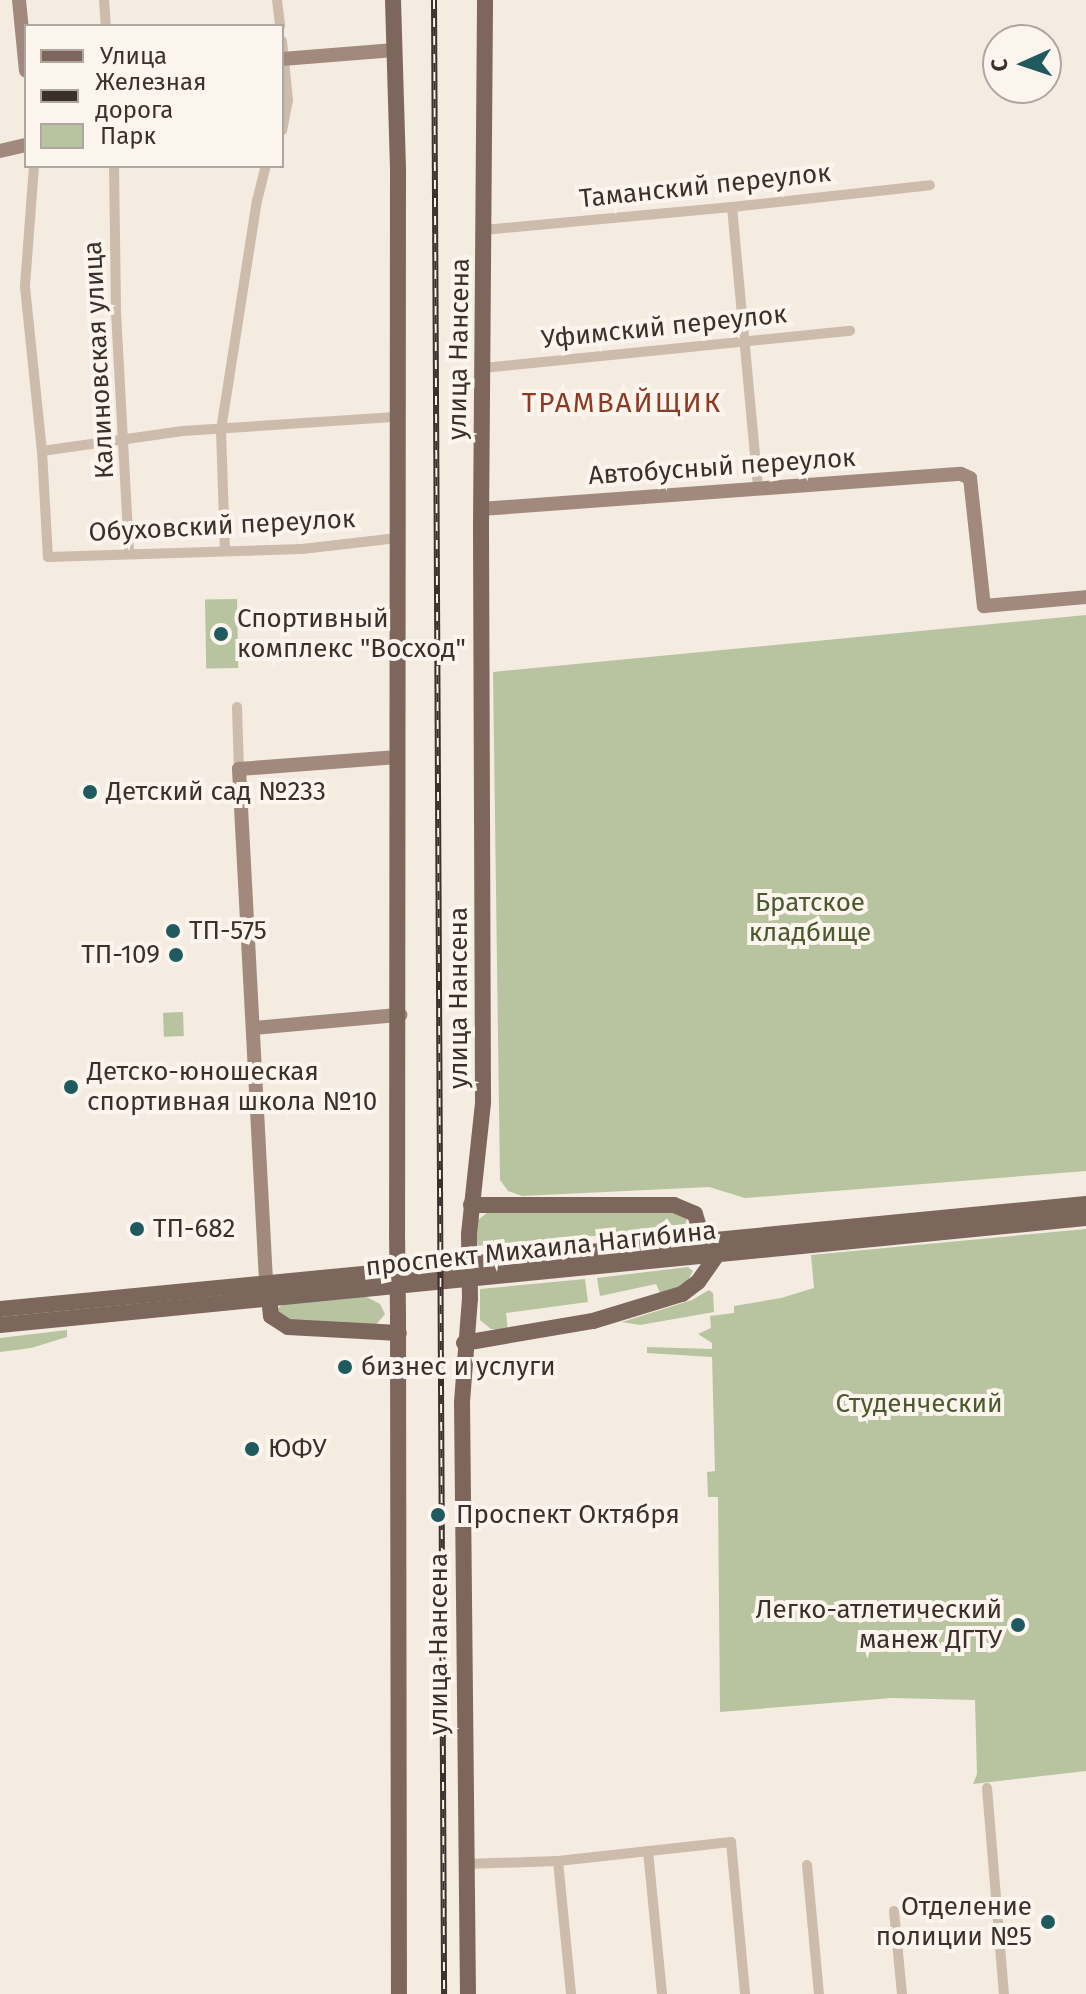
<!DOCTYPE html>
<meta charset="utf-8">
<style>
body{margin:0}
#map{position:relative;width:1086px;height:1994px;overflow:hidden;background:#f4ebe1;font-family:"Fira Sans",sans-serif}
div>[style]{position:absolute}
.green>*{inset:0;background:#b8c4a0;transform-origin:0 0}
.street>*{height:10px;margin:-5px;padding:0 5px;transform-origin:5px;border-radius:5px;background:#cdbbac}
.secondary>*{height:14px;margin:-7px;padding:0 7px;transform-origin:7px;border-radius:7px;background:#a18a7d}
.primary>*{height:16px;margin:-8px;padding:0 8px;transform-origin:8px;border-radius:8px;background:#7d675c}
.rail>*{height:6px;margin-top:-3px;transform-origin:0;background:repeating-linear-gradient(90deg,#fbf5ee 0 9px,#3b302b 0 18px);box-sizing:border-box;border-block:2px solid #3b302b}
.primary-bridge>*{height:16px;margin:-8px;padding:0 8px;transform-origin:8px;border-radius:8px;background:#7d675c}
.dots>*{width:22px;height:22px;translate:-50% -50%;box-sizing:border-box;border:4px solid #fbf5ee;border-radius:50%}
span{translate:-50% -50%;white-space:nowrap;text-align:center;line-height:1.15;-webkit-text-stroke:8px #fbf5ee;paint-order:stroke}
.street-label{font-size:26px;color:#3b302b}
.poi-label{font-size:26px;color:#3b302b}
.left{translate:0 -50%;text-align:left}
.right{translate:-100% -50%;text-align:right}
.park-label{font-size:26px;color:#4a5a2e}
.neighbourhood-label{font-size:28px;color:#8c3b22;letter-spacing:2px}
.legend{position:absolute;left:24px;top:24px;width:260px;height:144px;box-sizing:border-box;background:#fbf5ee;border:2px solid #aea6a0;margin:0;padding:10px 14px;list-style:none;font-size:24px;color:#3b302b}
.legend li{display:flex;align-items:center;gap:16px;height:40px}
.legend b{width:40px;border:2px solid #aea6a0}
.north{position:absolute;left:982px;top:24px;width:80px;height:80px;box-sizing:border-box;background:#fbf5ee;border:2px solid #aea6a0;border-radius:50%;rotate:267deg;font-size:22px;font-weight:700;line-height:32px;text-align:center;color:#3b302b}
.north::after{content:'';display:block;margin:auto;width:28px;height:36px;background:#1f5a5e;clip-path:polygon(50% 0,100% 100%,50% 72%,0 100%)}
</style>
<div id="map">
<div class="green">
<i style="left:237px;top:599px;width:69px;height:32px;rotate:89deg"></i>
<i style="clip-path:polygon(1086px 615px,1086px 1171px,745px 1198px,709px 1187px,522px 1196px,508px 1191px,500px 1180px,493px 672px)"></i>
<i style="left:183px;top:1012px;width:24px;height:20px;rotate:88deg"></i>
<i style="clip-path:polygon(678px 1210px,687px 1219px,684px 1228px,478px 1246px,476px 1233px,478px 1220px,488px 1212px)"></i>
<i style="clip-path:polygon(1086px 1229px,1086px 1771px,973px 1784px,977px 1774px,975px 1700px,892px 1698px,720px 1712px,718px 1497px,708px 1497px,707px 1472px,715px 1471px,712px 1357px,647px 1353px,647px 1347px,712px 1349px,712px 1343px,698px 1334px,711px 1328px,710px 1316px,734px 1313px,734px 1306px,781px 1298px,814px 1288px,811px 1255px)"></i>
<i style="clip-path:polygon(688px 1267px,693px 1271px,685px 1285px,660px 1293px,656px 1284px,600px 1296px,597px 1278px)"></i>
<i style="clip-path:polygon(585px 1279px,588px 1302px,506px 1313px,508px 1331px,491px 1329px,480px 1320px,480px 1289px)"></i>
<i style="clip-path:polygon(709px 1290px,713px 1293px,714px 1312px,640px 1325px,622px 1322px,692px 1300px)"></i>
<i style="clip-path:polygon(365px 1296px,380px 1304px,385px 1314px,375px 1326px,295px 1324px,278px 1315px,278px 1308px,285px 1303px)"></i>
<i style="clip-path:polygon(67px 1330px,67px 1337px,31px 1348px,0 1352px,0 1338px)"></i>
</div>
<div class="street">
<i style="left:104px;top:0;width:26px;rotate:86deg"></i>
<i style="left:277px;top:0;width:26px;rotate:83deg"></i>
<i style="left:282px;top:41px;width:59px;rotate:84.2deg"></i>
<i style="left:288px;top:100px;width:31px;rotate:101deg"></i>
<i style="left:34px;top:166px;width:121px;rotate:94.3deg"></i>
<i style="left:25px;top:287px;width:165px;rotate:84.1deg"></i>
<i style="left:42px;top:451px;width:106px;rotate:86.8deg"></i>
<i style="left:48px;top:557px;width:254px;rotate:-1.8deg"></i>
<i style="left:302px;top:549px;width:96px;rotate:-6.6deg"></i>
<i style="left:114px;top:166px;width:146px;rotate:89.2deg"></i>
<i style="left:116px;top:312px;width:240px;rotate:86.9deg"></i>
<i style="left:732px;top:207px;width:281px;rotate:84.7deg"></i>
<i style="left:484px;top:230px;width:249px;rotate:-5.3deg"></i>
<i style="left:732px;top:207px;width:199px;rotate:-6.3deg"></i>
<i style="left:483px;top:368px;width:369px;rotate:-5.8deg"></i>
<i style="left:42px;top:451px;width:142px;rotate:-8.1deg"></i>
<i style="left:183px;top:431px;width:213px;rotate:-3.8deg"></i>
<i style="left:225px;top:551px;width:121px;rotate:-91.9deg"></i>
<i style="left:221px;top:430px;width:232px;rotate:-81.1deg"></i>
<i style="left:257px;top:201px;width:36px;rotate:-76deg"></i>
<i style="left:237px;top:707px;width:62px;rotate:88.2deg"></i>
<i style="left:987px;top:1788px;width:207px;rotate:85.3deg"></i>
<i style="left:648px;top:1851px;width:144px;rotate:84.4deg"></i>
<i style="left:558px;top:1861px;width:134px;rotate:84.4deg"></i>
<i style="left:465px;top:1864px;width:93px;rotate:-1.8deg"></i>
<i style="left:558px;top:1861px;width:174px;rotate:-6.3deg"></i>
<i style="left:731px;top:1842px;width:153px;rotate:84.7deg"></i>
<i style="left:807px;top:1865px;width:130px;rotate:84.7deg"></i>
<i style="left:894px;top:1911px;width:83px;rotate:84.5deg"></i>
</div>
<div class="secondary">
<i style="left:19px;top:0;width:71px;rotate:84.4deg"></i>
<i style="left:282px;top:59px;width:113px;rotate:-4.6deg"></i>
<i style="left:0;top:151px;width:27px;rotate:-13deg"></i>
<i style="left:481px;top:509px;width:481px;rotate:-4.2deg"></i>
<i style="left:961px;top:474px;width:10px;rotate:24deg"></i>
<i style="left:970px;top:478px;width:129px;rotate:83.8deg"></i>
<i style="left:984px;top:606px;width:102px;rotate:-5deg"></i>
<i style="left:253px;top:1028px;width:148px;rotate:-5.1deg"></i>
<i style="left:266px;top:1281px;width:513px;rotate:-93.02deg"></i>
<i style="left:239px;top:769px;width:159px;rotate:-4.3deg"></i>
</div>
<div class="primary">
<i style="left:393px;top:0;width:172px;rotate:88.3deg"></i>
<i style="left:398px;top:172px;width:1060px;rotate:90.05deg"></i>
<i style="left:471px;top:1205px;width:203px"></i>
<i style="left:674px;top:1205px;width:23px;rotate:23deg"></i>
<i style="left:695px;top:1214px;width:28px;rotate:73deg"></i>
<i style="left:469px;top:1234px;width:133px;rotate:-83.9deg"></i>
<i style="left:483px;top:1102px;width:576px;rotate:-90.2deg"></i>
<i style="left:481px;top:526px;width:526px;rotate:-89.56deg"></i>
<i style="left:269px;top:1297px;width:19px;rotate:84deg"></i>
<i style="left:271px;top:1316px;width:20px;rotate:33deg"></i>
<i style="left:288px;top:1327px;width:111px;rotate:3.1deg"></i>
<i style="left:0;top:1309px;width:1091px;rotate:-5.52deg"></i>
<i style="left:398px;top:1314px;width:680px;rotate:89.92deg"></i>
<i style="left:0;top:1325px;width:1091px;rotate:-5.63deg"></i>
<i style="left:464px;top:1343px;width:131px;rotate:-9.7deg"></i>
<i style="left:593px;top:1321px;width:93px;rotate:-16.9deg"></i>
<i style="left:682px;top:1294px;width:20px;rotate:-37deg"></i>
<i style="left:698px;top:1282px;width:33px;rotate:-55deg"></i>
<i style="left:468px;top:1994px;width:592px;rotate:-90.58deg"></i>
<i style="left:462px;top:1402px;width:103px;rotate:-85.6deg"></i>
</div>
<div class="rail">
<i style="left:434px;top:0;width:1994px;rotate:89.71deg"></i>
</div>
<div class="primary-bridge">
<i style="left:397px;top:1232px;width:82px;rotate:89.3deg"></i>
<i style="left:469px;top:1234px;width:65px;rotate:89.1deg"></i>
</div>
<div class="dots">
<i style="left:221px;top:634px;background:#1f5a5e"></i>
<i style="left:90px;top:792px;background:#1f5a5e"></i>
<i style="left:173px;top:931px;background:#1f5a5e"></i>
<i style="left:176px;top:955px;background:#1f5a5e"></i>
<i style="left:71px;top:1087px;background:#1f5a5e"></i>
<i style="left:137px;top:1229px;background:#1f5a5e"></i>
<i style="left:345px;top:1367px;background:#1f5a5e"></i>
<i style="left:252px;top:1449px;background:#1f5a5e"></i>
<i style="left:438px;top:1515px;background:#1f5a5e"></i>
<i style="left:1018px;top:1625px;background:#1f5a5e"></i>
<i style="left:1048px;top:1922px;background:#1f5a5e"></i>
</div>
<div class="street-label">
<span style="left:705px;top:186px;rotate:-6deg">Таманский переулок</span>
<span style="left:664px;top:327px;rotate:-6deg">Уфимский переулок</span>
<span style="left:459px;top:349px;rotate:-89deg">улица Нансена</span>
<span style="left:99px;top:360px;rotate:-93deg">Калиновская улица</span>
<span style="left:722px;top:467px;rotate:-4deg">Автобусный переулок</span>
<span style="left:222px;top:526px;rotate:-3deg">Обуховский переулок</span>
<span style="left:459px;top:998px;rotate:-90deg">улица Нансена</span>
<span style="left:541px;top:1249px;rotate:-6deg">проспект Михаила Нагибина</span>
<span style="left:439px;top:1644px;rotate:-90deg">улица Нансена</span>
</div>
<div class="poi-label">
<span class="left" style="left:237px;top:634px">Спортивный<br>комплекс "Восход"</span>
<span class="left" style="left:106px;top:792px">Детский сад №233</span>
<span class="left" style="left:189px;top:931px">ТП-575</span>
<span class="right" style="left:160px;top:955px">ТП-109</span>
<span class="left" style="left:87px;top:1087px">Детско-юношеская<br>спортивная школа №10</span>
<span class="left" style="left:153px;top:1229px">ТП-682</span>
<span class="left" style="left:361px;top:1367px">бизнес и услуги</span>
<span class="left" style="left:268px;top:1449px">ЮФУ</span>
<span class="left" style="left:456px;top:1515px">Проспект Октября</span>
<span class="right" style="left:1002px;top:1625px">Легко-атлетический<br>манеж ДГТУ</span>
<span class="right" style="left:1032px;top:1922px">Отделение<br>полиции №5</span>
</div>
<div class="park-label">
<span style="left:810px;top:918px">Братское<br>кладбище</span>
<span style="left:919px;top:1404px">Студенческий</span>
</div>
<div class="neighbourhood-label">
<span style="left:622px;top:403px">ТРАМВАЙЩИК</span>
</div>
<ul class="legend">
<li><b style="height:10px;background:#7d675c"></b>Улица</li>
<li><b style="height:10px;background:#3b302b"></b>Железная дорога</li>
<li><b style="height:22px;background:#b8c4a0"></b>Парк</li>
</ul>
<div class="north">С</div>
</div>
